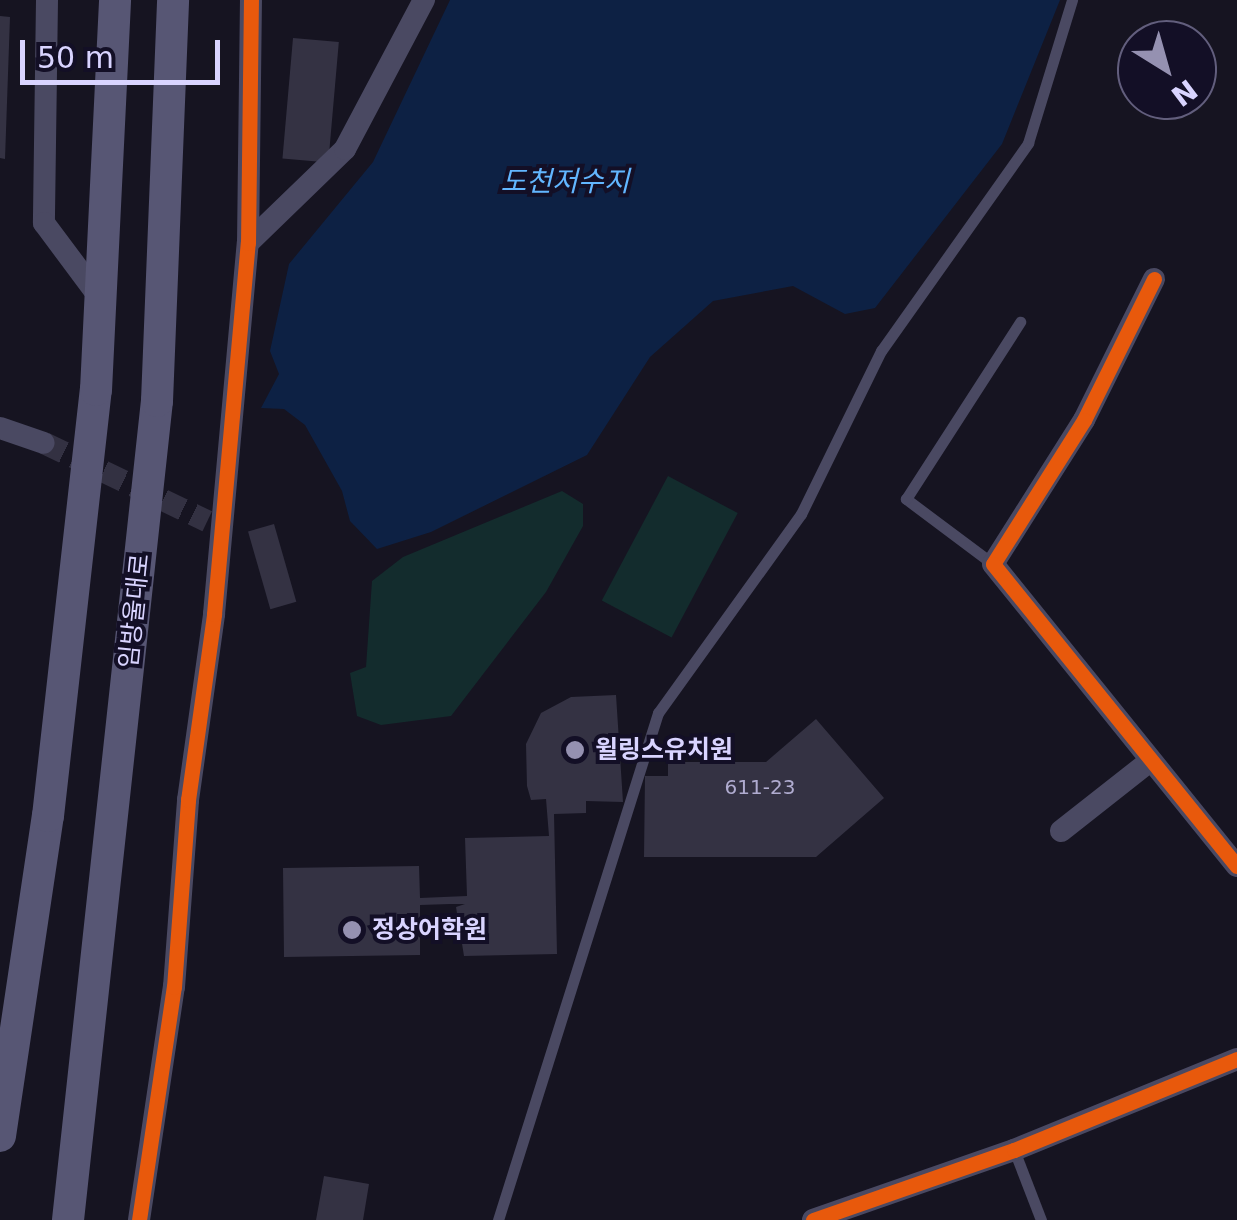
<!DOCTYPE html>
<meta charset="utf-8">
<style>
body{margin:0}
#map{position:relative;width:1237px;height:1220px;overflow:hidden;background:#161421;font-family:"DejaVu Sans","Noto Sans KR",sans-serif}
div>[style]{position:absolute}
.green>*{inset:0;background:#132c2d;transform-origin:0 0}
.water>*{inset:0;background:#0d2144}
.building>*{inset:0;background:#343243;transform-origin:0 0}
.street-tunnel>*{height:22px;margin-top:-11px;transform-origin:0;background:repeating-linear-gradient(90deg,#333142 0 22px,transparent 0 33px)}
.lane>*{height:11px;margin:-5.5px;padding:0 5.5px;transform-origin:5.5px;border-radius:5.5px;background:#4a4962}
.street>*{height:22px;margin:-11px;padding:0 11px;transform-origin:11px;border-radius:11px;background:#4a4962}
.secondary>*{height:32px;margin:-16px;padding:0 16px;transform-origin:16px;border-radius:16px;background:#575674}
.cycleway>*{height:15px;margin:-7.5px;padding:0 7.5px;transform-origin:7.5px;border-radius:7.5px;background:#e8590c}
.dots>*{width:28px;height:28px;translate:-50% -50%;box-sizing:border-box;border:5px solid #130f26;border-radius:50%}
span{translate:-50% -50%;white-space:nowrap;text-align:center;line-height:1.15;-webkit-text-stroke:8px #130f26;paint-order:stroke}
.number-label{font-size:20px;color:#b0acd0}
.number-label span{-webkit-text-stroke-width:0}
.street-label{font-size:25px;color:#d9d4ff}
.poi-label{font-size:25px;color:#d9d4ff;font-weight:700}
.left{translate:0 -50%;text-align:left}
.water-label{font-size:28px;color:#62b6ff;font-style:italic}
.north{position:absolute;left:1117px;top:20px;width:100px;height:100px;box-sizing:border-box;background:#130f26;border:2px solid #625e7d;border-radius:50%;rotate:143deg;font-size:28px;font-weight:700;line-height:40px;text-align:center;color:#d9d4ff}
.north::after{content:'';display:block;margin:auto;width:35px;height:45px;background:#9591b1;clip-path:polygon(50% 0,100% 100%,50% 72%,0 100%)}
.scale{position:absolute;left:20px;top:40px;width:200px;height:45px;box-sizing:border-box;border:5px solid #d9d4ff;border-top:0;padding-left:12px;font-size:30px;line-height:35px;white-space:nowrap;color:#d9d4ff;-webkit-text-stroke:8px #130f26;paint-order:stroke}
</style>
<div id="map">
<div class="green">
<i style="left:668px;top:476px;width:79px;height:141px;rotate:28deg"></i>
<i style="clip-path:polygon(562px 491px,583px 504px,583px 526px,546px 592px,451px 716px,381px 725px,357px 716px,350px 673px,366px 667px,372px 581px,403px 557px)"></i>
</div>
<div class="water">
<i style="clip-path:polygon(450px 0,1060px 0,1002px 144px,875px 308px,845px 314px,793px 286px,713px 301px,650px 357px,587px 455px,431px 532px,377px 549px,350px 521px,342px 491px,305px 425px,284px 409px,261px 408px,279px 374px,270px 351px,289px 264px,373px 162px)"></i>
</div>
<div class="building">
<i style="clip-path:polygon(0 16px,10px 17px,5px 159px,0 158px)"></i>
<i style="left:293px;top:38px;width:46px;height:121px;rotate:5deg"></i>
<i style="left:274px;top:524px;width:81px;height:27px;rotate:74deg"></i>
<i style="clip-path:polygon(616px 695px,623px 802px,586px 801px,586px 813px,554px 814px,557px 954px,464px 956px,456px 907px,465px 904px,450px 904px,420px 905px,420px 955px,284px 957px,283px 868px,419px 866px,420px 898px,467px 896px,465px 838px,549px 836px,546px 799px,531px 800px,527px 786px,526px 744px,541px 713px,571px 697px)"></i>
<i style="clip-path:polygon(816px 719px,884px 798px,816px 857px,644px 857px,645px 776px,668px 776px,668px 762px,766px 762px)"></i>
<i style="clip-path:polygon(324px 1176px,369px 1184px,363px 1220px,316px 1220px)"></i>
</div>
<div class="street-tunnel">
<i style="left:44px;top:443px;width:181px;rotate:25.6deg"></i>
</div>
<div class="lane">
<i style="left:993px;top:564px;width:109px;rotate:-143.2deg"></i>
<i style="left:906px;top:499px;width:211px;rotate:-57.2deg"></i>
<i style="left:1014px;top:1150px;width:75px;rotate:68.9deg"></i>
<i style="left:498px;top:1220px;width:532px;rotate:-72.49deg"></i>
<i style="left:658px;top:713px;width:245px;rotate:-54.3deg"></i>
<i style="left:801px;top:514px;width:182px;rotate:-63.9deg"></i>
<i style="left:881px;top:351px;width:255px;rotate:-54.7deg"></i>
<i style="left:1028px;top:143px;width:150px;rotate:-72.9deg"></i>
</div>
<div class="street">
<i style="left:47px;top:0;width:223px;rotate:90.8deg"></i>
<i style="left:44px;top:223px;width:94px;rotate:53.3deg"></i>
<i style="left:248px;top:243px;width:135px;rotate:-44.1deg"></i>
<i style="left:345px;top:149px;width:169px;rotate:-62.1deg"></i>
<i style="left:1154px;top:279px;width:157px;rotate:116.4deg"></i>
<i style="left:1084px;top:420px;width:170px;rotate:122.3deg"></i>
<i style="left:993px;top:564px;width:388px;rotate:51.1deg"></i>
<i style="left:0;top:428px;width:46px;rotate:18.8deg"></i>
<i style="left:1061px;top:831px;width:113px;rotate:-38.2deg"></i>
<i style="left:139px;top:1220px;width:236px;rotate:-81.5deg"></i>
<i style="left:174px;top:987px;width:188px;rotate:-85.7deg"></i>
<i style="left:188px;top:800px;width:188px;rotate:-82deg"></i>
<i style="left:214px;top:614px;width:373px;rotate:-84.8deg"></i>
<i style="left:248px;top:243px;width:243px;rotate:-89.3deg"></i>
<i style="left:813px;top:1220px;width:213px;rotate:-19.2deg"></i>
<i style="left:1014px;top:1150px;width:241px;rotate:-22.2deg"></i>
</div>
<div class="secondary">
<i style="left:0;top:1136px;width:324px;rotate:-81.5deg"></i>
<i style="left:48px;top:816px;width:429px;rotate:-83.6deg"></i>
<i style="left:96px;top:390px;width:390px;rotate:-87.2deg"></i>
<i style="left:68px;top:1220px;width:824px;rotate:-83.8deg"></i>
<i style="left:157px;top:401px;width:401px;rotate:-87.7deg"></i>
</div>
<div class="cycleway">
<i style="left:1154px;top:279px;width:157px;rotate:116.4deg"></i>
<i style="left:1084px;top:420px;width:170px;rotate:122.3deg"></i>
<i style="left:993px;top:564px;width:388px;rotate:51.1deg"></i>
<i style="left:139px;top:1220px;width:236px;rotate:-81.5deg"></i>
<i style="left:174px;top:987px;width:188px;rotate:-85.7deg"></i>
<i style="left:188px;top:800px;width:188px;rotate:-82deg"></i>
<i style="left:214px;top:614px;width:373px;rotate:-84.8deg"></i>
<i style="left:248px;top:243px;width:243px;rotate:-89.3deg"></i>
<i style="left:813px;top:1220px;width:213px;rotate:-19.2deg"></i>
<i style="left:1014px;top:1150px;width:241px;rotate:-22.2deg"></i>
</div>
<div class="dots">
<i style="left:575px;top:750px;background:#9591b1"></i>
<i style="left:352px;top:930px;background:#9591b1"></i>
</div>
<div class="number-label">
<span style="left:760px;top:787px">611-23</span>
</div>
<div class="street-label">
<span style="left:135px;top:611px;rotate:-84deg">임방울대로</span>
</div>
<div class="poi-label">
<span class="left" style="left:595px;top:750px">윌링스유치원</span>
<span class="left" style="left:372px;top:930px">정상어학원</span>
</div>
<div class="water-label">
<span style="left:565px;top:182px">도천저수지</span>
</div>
<div class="north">N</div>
<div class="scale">50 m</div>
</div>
